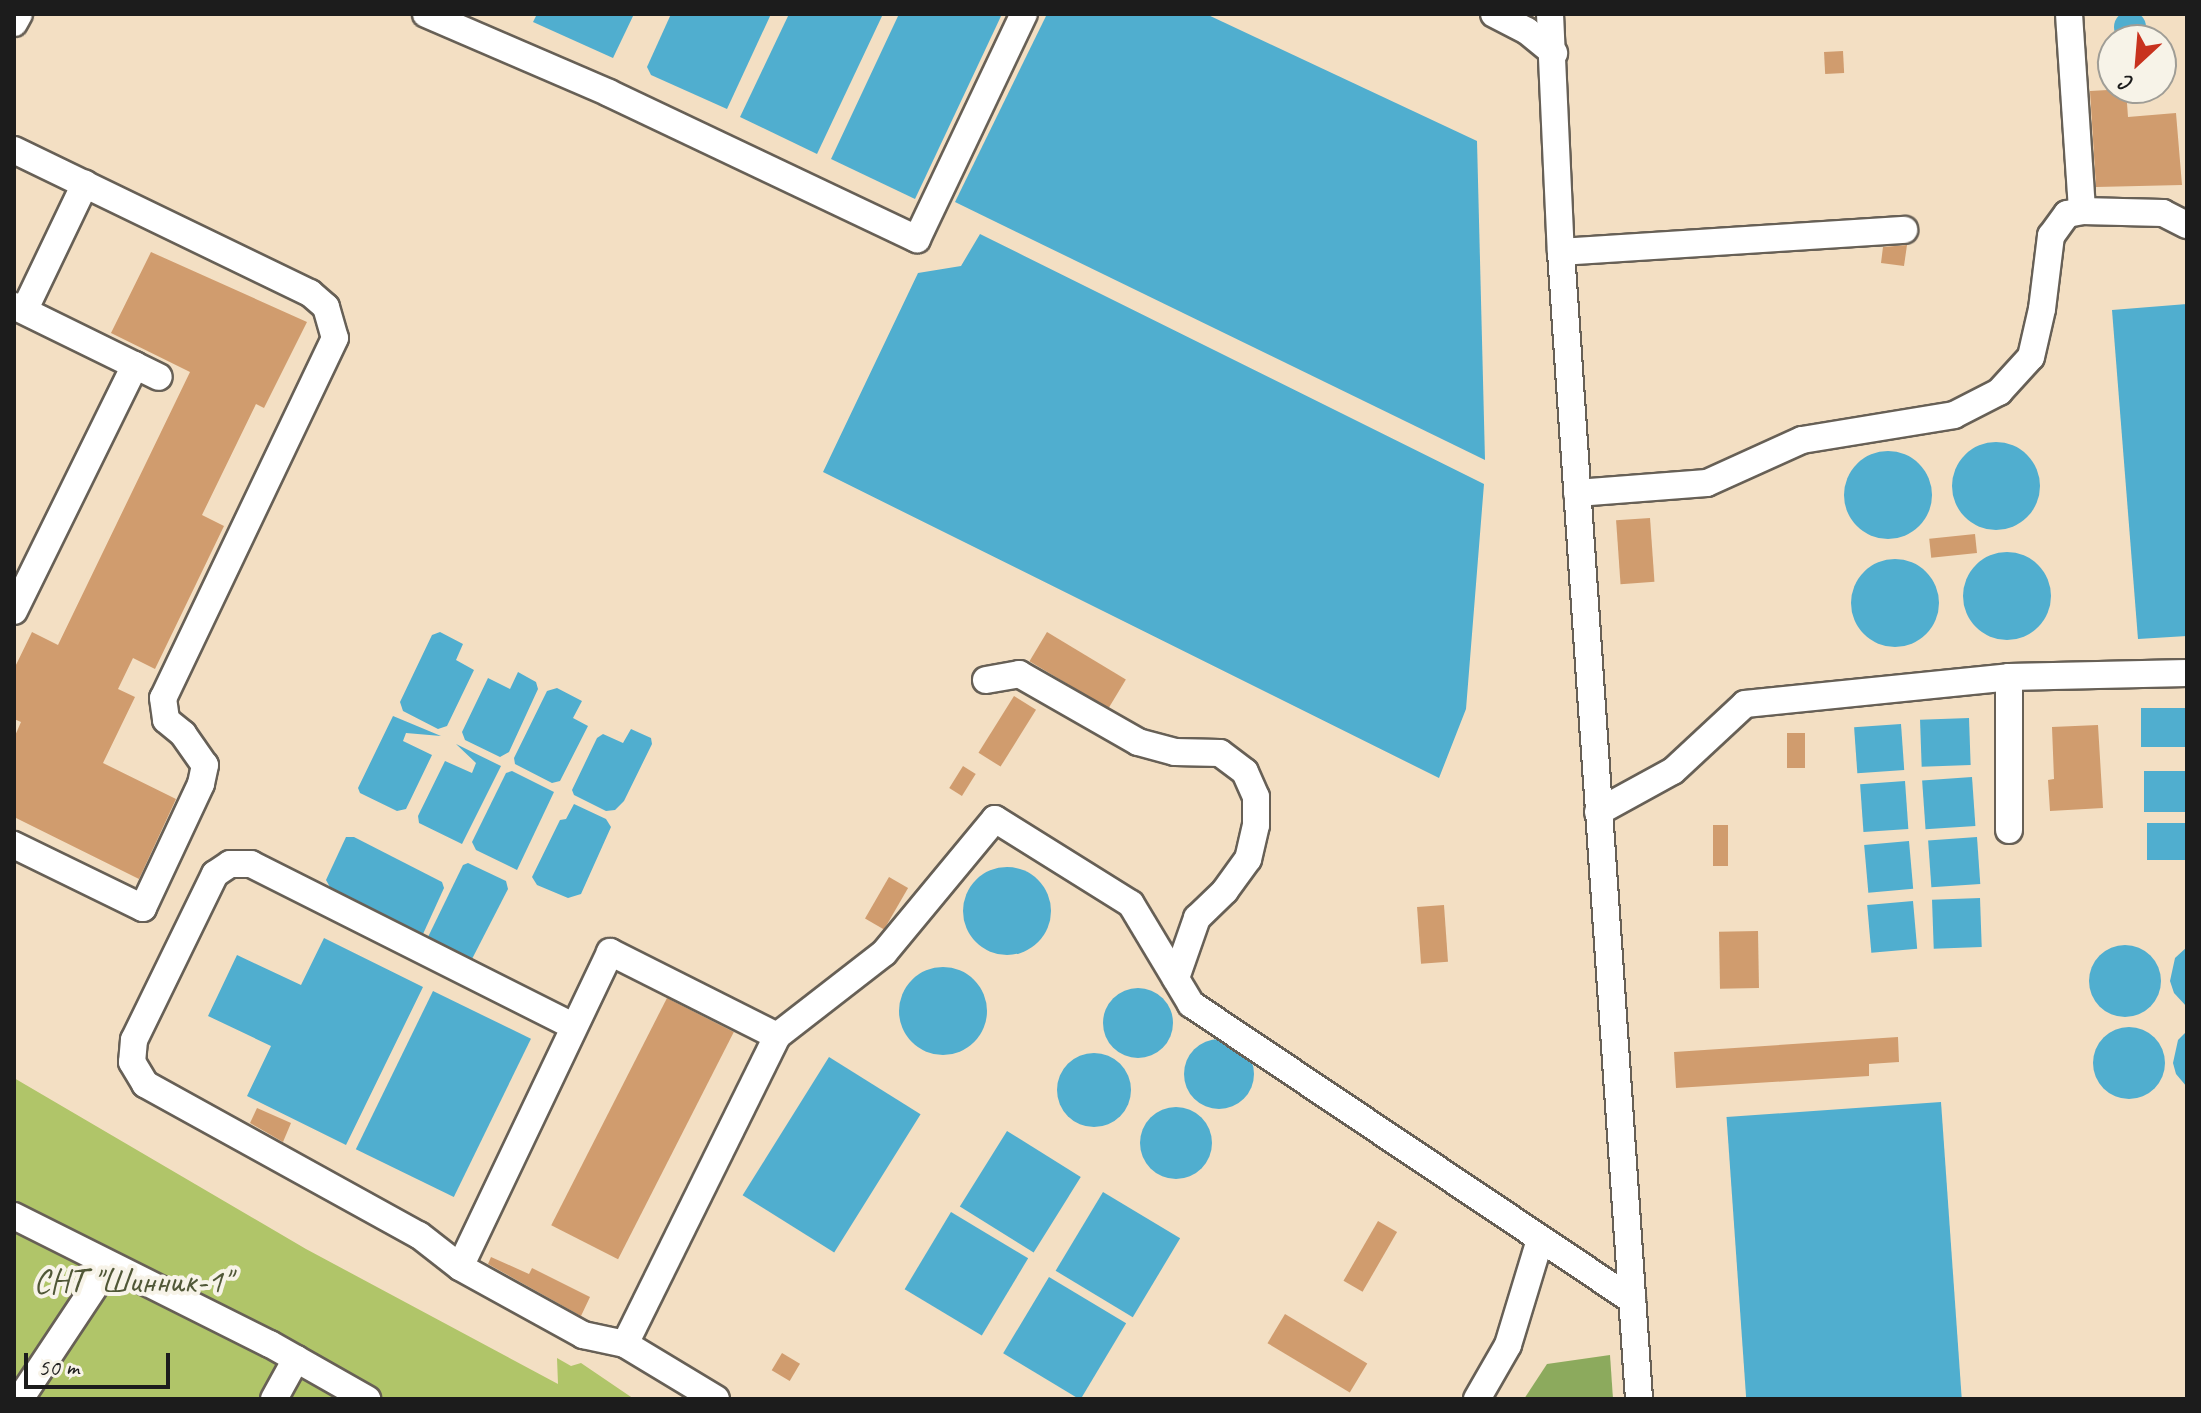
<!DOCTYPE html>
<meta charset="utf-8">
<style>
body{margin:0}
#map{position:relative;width:2201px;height:1413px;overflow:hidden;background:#f3dfc3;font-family:Caveat,sans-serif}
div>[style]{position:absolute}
.green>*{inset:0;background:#b0c569}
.forest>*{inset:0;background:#8caa5d}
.water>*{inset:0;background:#50aecf;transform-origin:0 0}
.round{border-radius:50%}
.building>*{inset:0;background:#d09c6e;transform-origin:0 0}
.roads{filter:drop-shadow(2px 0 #676056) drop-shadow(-2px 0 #676056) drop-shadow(0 2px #676056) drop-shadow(0 -2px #676056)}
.minor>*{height:26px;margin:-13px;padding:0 13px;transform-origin:13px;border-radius:13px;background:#fff}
span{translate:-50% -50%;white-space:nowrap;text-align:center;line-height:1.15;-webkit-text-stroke:8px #f7f3e8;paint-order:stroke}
.park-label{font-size:34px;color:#505737}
.frame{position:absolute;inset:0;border:16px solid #1c1c1c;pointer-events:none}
.north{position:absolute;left:2097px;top:24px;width:80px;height:80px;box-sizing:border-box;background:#f7f3e8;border:2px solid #9f9d96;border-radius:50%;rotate:206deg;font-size:22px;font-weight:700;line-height:32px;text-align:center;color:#1c1c1c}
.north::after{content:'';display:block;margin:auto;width:28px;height:36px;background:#c8321e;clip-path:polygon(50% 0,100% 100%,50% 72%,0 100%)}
.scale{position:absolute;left:24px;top:1353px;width:146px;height:36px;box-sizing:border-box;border:4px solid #1c1c1c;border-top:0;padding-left:10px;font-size:24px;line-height:28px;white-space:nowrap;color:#1c1c1c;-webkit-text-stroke:6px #f7f3e8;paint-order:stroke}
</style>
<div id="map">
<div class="green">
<i style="clip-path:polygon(14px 1078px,306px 1249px,558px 1384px,557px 1358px,571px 1366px,581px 1363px,634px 1399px,14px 1399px)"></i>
</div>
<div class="forest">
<i style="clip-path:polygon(1610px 1355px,1613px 1399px,1524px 1399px,1547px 1364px)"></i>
</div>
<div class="water">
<i class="round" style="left:2114px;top:11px;width:32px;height:32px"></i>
<i style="clip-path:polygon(537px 14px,634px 14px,613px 58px,533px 22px)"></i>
<i style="clip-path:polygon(671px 14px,771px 14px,727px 109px,651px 75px,647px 67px)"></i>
<i style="clip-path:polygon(789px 14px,883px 14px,817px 154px,740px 117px)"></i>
<i style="clip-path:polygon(899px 14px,1002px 14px,915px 199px,831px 159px)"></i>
<i style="clip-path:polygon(1047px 14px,1206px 14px,1477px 141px,1485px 460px,955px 202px)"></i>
<i style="clip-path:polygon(980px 234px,1484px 484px,1466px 709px,1439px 778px,823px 472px,918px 273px,961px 266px)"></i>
<i style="clip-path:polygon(2187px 304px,2187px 636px,2138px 639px,2112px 310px)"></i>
<i class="round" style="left:1952px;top:442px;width:88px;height:88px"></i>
<i class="round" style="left:1844px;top:451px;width:88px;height:88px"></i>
<i class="round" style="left:1963px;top:552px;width:88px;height:88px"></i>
<i class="round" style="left:1851px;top:559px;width:88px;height:88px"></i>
<i style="clip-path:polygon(440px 632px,463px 644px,456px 660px,474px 670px,447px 726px,438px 729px,403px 711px,400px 702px,432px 635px)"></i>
<i style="clip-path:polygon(518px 672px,536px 682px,538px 689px,509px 752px,500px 757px,465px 740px,462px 732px,488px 678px,510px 689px)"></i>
<i style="clip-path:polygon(557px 688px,582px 701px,573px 718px,588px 726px,560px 781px,552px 783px,515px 764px,514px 758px,547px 691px)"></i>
<i style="left:2187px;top:708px;width:39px;height:46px;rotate:90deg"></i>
<i style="clip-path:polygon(393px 716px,441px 736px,406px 733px,403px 741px,432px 755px,406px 809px,397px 811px,360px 793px,358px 788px)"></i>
<i style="left:1969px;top:718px;width:47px;height:49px;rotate:88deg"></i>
<i style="left:1901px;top:724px;width:46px;height:47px;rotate:86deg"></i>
<i style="clip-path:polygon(631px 729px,651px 738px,652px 744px,624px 801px,615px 810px,606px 811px,574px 795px,572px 790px,597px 738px,603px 734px,623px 743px)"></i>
<i style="clip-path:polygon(456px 744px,501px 766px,462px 844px,419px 823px,418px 816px,445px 761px,472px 773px,476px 763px)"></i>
<i style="clip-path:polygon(512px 771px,554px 792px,517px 870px,476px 850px,472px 842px,506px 773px)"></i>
<i style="left:2187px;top:771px;width:41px;height:43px;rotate:90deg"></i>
<i style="left:1972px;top:777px;width:49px;height:50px;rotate:86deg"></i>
<i style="left:1905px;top:781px;width:48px;height:45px;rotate:86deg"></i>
<i style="clip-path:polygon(574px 804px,606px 819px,611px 827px,581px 894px,568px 898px,537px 885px,532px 877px,560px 820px,566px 819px)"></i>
<i style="left:2187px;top:823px;width:37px;height:40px;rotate:90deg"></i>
<i style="clip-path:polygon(346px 837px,354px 837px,442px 882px,444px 888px,423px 934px,331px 889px,326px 880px)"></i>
<i style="left:1977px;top:837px;width:47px;height:49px;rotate:86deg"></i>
<i style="left:1909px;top:841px;width:48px;height:45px;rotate:85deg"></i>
<i style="clip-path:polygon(468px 863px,506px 881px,508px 889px,472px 959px,428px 937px,463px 865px)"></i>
<i class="round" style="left:963px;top:867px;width:88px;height:88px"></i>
<i style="left:1980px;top:898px;width:49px;height:48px;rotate:88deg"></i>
<i style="left:1913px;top:901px;width:48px;height:46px;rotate:85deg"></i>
<i style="clip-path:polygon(324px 938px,423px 987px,346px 1145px,247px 1096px,271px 1046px,208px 1016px,237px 955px,301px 985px)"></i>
<i class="round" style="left:2089px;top:945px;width:72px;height:72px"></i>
<i style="clip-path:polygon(2187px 947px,2187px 1007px,2174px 993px,2170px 981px,2175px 958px)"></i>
<i class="round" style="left:899px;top:967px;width:88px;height:88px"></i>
<i class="round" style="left:1103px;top:988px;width:70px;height:70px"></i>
<i style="left:433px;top:991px;width:109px;height:176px;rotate:26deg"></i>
<i class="round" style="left:2093px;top:1027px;width:72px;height:72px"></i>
<i style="clip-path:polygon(2187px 1031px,2187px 1087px,2176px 1074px,2173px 1063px,2178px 1040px)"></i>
<i class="round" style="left:1184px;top:1039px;width:70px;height:70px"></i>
<i class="round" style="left:1057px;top:1053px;width:74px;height:74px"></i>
<i style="left:829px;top:1057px;width:108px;height:163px;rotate:32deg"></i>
<i style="left:1941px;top:1102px;width:298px;height:215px;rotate:86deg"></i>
<i class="round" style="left:1140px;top:1107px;width:72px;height:72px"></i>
<i style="left:1007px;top:1131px;width:87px;height:89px;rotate:32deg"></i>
<i style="left:1103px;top:1192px;width:90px;height:92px;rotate:31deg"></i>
<i style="left:951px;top:1212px;width:90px;height:90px;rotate:31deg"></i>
<i style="left:1049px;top:1277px;width:90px;height:89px;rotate:31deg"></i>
</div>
<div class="building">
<i style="left:1843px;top:51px;width:22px;height:19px;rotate:87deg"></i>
<i style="clip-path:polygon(2126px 89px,2128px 117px,2176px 113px,2182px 185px,2096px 187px,2090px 91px)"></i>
<i style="clip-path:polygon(1907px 245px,1904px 266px,1881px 263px,1883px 247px)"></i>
<i style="clip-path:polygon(151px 252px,307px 322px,264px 408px,256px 404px,202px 515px,224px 526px,155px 669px,133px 658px,118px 689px,135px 697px,103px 763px,176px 799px,139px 879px,14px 817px,14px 738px,21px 722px,14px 719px,14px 669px,32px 632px,58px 645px,190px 372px,111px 333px)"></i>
<i style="left:1650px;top:518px;width:64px;height:34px;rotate:86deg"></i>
<i style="left:1975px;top:534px;width:19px;height:46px;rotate:84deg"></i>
<i style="left:1047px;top:632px;width:92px;height:34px;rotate:31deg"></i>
<i style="left:1014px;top:696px;width:26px;height:67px;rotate:32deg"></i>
<i style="clip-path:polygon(2098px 725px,2103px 808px,2050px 811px,2048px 780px,2054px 779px,2052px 727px)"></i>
<i style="left:1787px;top:733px;width:18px;height:35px"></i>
<i style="left:963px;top:766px;width:15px;height:26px;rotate:32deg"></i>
<i style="left:1713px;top:825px;width:15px;height:41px"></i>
<i style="left:889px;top:877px;width:22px;height:48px;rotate:30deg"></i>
<i style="left:1444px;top:905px;width:57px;height:27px;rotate:86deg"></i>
<i style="left:1758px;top:931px;width:57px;height:39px;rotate:89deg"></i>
<i style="left:667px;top:998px;width:75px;height:255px;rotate:27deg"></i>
<i style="clip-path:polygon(1898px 1037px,1899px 1062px,1869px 1064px,1869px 1076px,1676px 1088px,1674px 1052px)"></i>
<i style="clip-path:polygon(257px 1108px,291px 1123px,283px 1142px,250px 1123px)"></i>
<i style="left:1378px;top:1221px;width:22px;height:69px;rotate:30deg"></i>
<i style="clip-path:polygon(491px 1257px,529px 1274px,532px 1268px,590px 1297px,581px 1316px,488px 1264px)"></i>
<i style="left:1285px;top:1314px;width:96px;height:34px;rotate:31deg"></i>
<i style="left:782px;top:1353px;width:21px;height:20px;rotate:31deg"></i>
</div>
<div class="roads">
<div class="minor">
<i style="left:426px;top:14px;width:199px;rotate:23.3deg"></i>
<i style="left:609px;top:93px;width:341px;rotate:25.4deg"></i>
<i style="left:917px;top:239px;width:249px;rotate:-64.6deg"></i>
<i style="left:1494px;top:14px;width:37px;rotate:27deg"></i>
<i style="left:1527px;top:31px;width:35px;rotate:39deg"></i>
<i style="left:1550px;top:14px;width:238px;rotate:87.4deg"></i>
<i style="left:1561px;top:252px;width:1150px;rotate:86.11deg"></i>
<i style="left:2069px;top:14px;width:197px;rotate:86.2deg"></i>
<i style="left:2082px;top:211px;width:81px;rotate:1.4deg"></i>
<i style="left:2163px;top:213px;width:27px;rotate:27deg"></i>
<i style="left:14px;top:23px;width:10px;rotate:-61deg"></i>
<i style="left:14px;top:150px;width:329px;rotate:25.8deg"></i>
<i style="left:310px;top:293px;width:21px;rotate:41deg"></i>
<i style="left:326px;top:307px;width:32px;rotate:74deg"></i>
<i style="left:335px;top:338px;width:399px;rotate:115.5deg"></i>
<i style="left:163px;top:698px;width:22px;rotate:82deg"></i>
<i style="left:166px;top:720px;width:22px;rotate:39deg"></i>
<i style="left:183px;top:734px;width:38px;rotate:55deg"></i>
<i style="left:205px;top:765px;width:19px;rotate:102deg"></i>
<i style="left:201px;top:784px;width:137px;rotate:115.1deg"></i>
<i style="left:143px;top:908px;width:144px;rotate:-154deg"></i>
<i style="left:1561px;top:252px;width:344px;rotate:-3.7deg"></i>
<i style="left:14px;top:306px;width:161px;rotate:26.1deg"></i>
<i style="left:25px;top:309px;width:139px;rotate:-64.4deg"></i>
<i style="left:1577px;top:493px;width:130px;rotate:-4.4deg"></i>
<i style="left:1707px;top:483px;width:104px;rotate:-24.4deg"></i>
<i style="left:1802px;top:440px;width:154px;rotate:-9.3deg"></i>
<i style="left:1954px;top:415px;width:51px;rotate:-27.1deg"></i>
<i style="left:1999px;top:392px;width:47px;rotate:-47.6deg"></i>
<i style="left:2031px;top:357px;width:49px;rotate:-77.1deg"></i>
<i style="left:2042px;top:309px;width:74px;rotate:-83deg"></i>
<i style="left:2051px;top:236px;width:27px;rotate:-54deg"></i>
<i style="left:2067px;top:214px;width:15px;rotate:-11deg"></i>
<i style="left:14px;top:611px;width:274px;rotate:-63.8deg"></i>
<i style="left:2009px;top:677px;width:153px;rotate:90deg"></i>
<i style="left:986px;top:680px;width:34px;rotate:-10deg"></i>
<i style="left:1019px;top:674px;width:137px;rotate:29.7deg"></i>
<i style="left:1138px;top:742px;width:38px;rotate:15deg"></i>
<i style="left:1175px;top:752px;width:45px;rotate:1.3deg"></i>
<i style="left:1220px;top:753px;width:31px;rotate:37deg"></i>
<i style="left:1245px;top:772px;width:27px;rotate:66deg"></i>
<i style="left:1256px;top:797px;width:28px;rotate:90deg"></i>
<i style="left:1256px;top:825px;width:35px;rotate:103deg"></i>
<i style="left:1248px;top:859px;width:39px;rotate:126deg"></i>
<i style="left:1225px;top:891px;width:39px;rotate:136deg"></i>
<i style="left:1197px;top:918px;width:64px;rotate:109.3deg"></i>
<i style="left:1598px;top:812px;width:85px;rotate:-28.7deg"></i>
<i style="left:1673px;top:771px;width:98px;rotate:-42.9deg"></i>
<i style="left:1745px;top:704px;width:265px;rotate:-5.8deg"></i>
<i style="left:2009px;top:677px;width:178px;rotate:-1.3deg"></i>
<i style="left:573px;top:1026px;width:360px;rotate:-153.3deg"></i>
<i style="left:251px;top:864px;width:21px;rotate:180deg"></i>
<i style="left:230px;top:864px;width:18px;rotate:146deg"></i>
<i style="left:215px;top:874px;width:185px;rotate:116deg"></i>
<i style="left:134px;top:1040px;width:22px;rotate:95deg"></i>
<i style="left:132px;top:1062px;width:26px;rotate:59deg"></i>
<i style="left:145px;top:1084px;width:313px;rotate:28.9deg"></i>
<i style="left:419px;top:1235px;width:52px;rotate:38deg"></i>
<i style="left:460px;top:1267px;width:141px;rotate:28.9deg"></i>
<i style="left:583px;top:1335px;width:43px;rotate:12.1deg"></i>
<i style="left:14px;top:1216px;width:286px;rotate:26.6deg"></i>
<i style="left:270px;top:1344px;width:112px;rotate:29.6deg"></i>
<i style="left:460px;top:1267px;width:349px;rotate:-64.5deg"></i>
<i style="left:610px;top:952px;width:187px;rotate:26.7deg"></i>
<i style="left:20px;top:1399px;width:161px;rotate:-56.4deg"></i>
<i style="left:274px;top:1399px;width:46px;rotate:-61.2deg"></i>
<i style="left:716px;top:1399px;width:106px;rotate:-148.9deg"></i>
<i style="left:625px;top:1344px;width:343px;rotate:-63.7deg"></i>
<i style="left:777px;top:1036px;width:135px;rotate:-37.8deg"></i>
<i style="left:884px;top:953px;width:174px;rotate:-50.4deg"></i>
<i style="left:995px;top:819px;width:160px;rotate:32deg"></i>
<i style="left:1131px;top:904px;width:117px;rotate:59deg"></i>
<i style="left:1191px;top:1004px;width:531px;rotate:33.87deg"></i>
<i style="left:1477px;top:1399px;width:62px;rotate:-60.1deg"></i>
<i style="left:1508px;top:1345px;width:110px;rotate:-73.1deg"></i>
</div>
</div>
<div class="park-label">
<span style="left:132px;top:1281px">СНТ "Шинник-1"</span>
</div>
<div class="frame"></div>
<div class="north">С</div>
<div class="scale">50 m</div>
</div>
